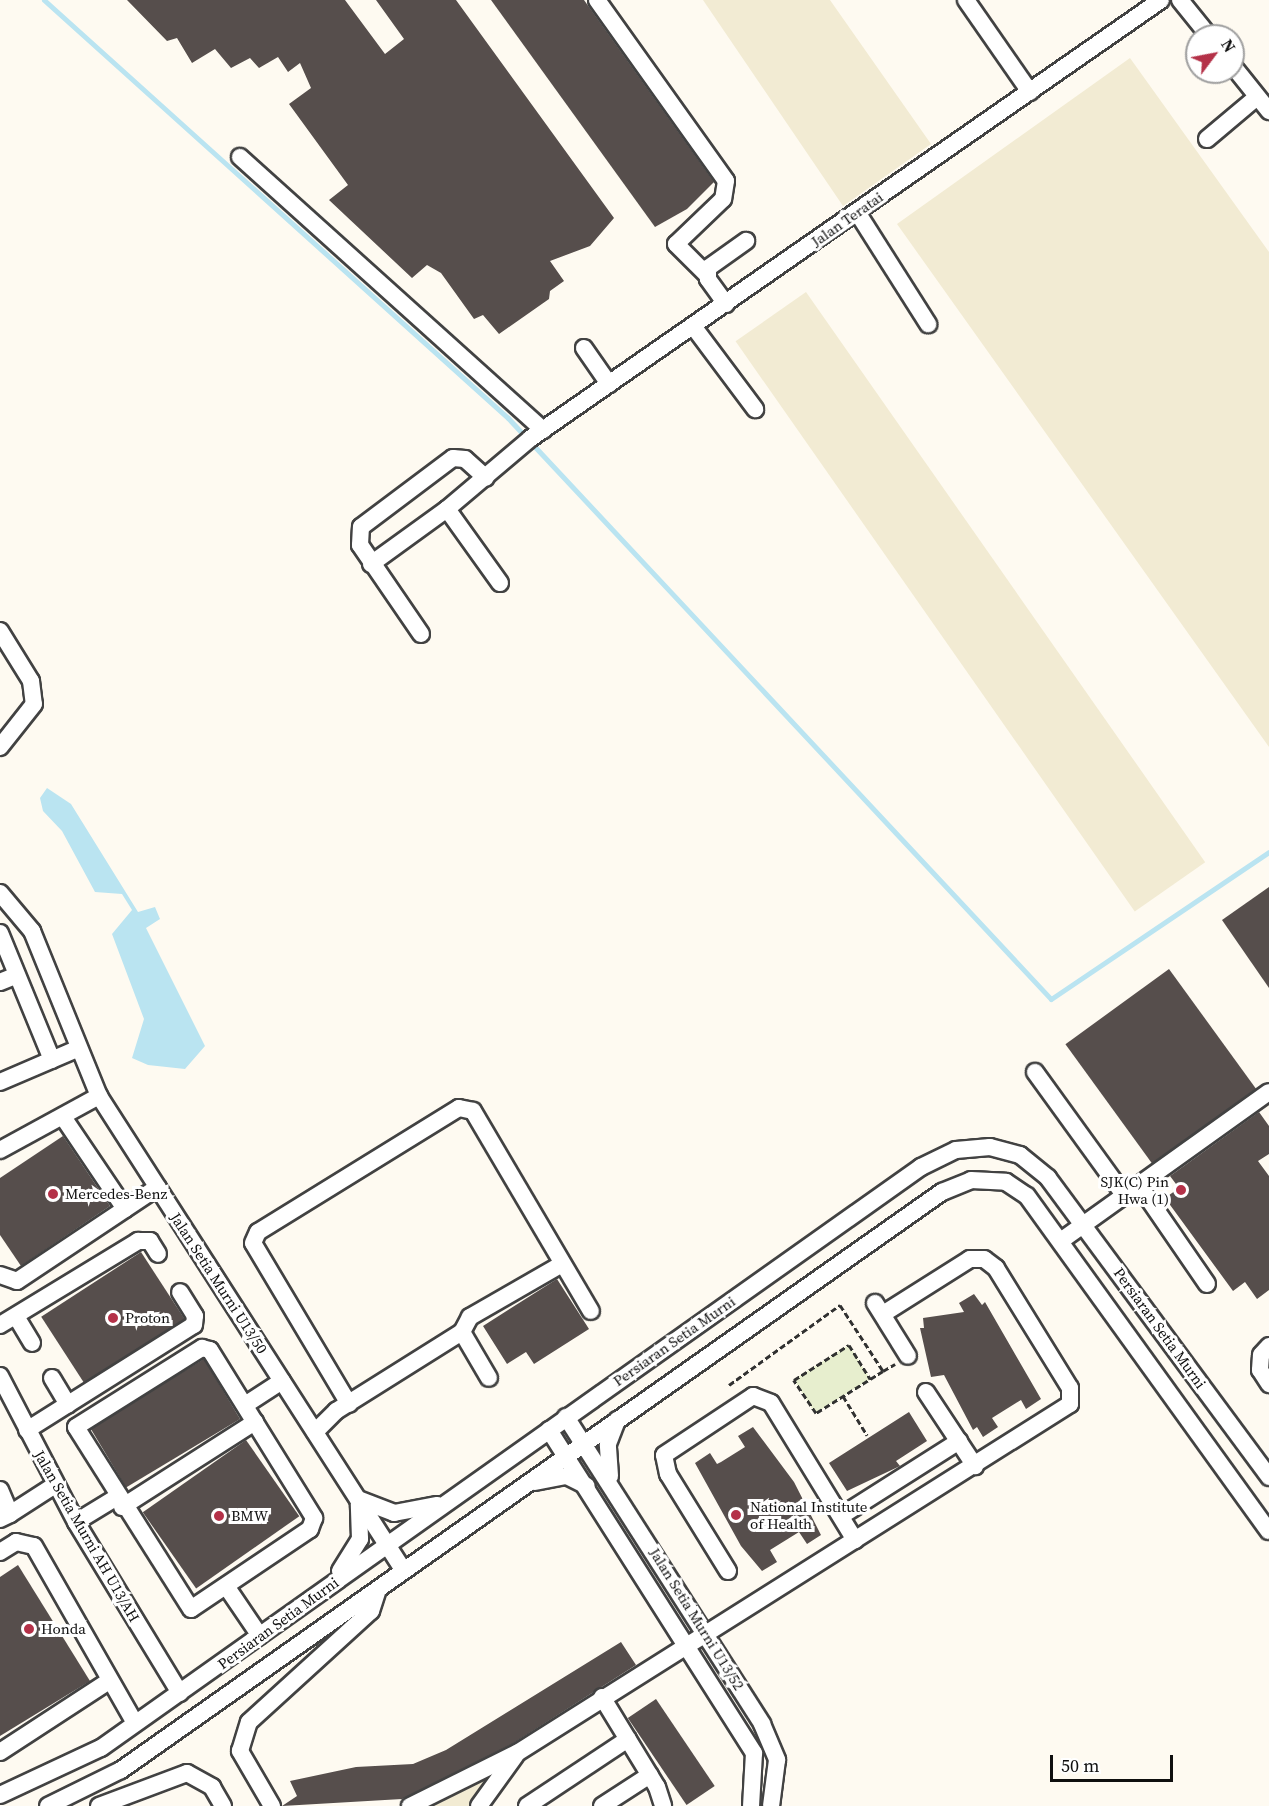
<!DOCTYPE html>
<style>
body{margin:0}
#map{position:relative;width:1269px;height:1806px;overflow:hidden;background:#fefaf1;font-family:"Source Serif 4",serif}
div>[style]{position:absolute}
.farmland>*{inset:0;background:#f2ebd3;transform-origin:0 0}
.pitch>*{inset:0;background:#e7eece;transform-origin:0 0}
.water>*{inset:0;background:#bae4f1}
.stream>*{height:5px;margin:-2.5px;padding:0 2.5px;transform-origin:2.5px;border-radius:2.5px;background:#bae4f1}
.building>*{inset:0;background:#564e4c;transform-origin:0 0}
.path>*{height:3px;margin-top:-1.5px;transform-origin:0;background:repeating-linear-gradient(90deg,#313131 0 6px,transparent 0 9px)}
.roads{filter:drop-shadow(2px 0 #424242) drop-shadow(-2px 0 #424242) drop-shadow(0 2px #424242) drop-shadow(0 -2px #424242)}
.minor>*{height:16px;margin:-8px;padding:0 8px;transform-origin:8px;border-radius:8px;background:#fff}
.dots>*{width:16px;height:16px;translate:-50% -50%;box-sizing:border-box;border:3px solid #fff;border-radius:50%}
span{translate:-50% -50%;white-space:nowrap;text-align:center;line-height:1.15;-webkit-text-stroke:6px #fff;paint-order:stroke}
.street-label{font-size:15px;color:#0f0f0f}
.poi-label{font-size:15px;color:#0f0f0f}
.right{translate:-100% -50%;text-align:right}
.left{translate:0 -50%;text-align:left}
.north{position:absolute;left:1185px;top:24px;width:60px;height:60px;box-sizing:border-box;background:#fff;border:2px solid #9f9f9f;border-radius:50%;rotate:58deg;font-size:16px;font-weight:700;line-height:24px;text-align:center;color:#0f0f0f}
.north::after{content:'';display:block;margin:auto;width:21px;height:27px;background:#b43148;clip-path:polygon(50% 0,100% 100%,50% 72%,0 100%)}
.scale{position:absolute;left:1050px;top:1755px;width:123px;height:27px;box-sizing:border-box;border:3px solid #0f0f0f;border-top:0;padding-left:8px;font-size:18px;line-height:21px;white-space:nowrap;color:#0f0f0f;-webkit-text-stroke:4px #fff;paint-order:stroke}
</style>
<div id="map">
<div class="farmland">
<i style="clip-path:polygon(703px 0,830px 0,931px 144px,843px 206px)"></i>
<i style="clip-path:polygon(1130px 58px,1269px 252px,1269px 747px,897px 224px)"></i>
<i style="left:806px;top:292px;width:696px;height:86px;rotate:55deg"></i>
<i style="clip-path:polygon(498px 1762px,479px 1806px,410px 1806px)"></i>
</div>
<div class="pitch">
<i style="left:849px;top:1345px;width:40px;height:65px;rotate:58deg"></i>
</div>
<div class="water">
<i style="clip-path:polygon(47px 788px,71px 804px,138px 912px,155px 907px,160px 919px,146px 928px,205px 1046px,185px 1069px,148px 1065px,132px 1058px,144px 1019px,112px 934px,132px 910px,122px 894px,95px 892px,62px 831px,43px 811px,40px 798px)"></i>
</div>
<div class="stream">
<i style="left:44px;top:0;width:625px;rotate:42.01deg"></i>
<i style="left:508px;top:418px;width:795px;rotate:46.94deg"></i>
<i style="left:1051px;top:999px;width:263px;rotate:-34deg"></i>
</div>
<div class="building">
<i style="clip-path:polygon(127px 0,345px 0,385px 54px,404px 39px,376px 0,456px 0,614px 218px,590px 246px,550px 261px,564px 281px,550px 291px,549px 299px,499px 334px,483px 315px,474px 319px,441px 273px,427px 265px,412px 278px,329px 200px,348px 185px,289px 104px,311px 88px,300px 63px,288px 72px,278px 57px,259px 68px,250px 58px,231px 68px,215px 49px,192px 63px,177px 38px,167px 41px)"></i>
<i style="clip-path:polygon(491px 0,584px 0,714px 182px,687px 209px,655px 227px)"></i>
<i style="clip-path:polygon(1269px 887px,1269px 988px,1222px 920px)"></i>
<i style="left:1169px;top:969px;width:148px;height:128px;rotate:54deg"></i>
<i style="clip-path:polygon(1259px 1112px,1269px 1126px,1269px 1154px,1258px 1161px,1269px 1176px,1269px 1290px,1257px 1299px,1245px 1282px,1233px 1291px,1165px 1198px,1179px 1188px,1170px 1176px)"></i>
<i style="clip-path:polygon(63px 1136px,110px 1206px,21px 1266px,0 1235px,0 1178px)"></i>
<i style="left:141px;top:1252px;width:80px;height:119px;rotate:57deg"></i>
<i style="clip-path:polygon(557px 1279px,589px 1329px,534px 1364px,526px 1352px,507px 1364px,483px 1326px)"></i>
<i style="clip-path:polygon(974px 1294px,982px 1305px,985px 1302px,1041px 1399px,1026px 1409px,1021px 1400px,992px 1418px,998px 1427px,983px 1437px,977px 1427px,973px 1430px,944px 1375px,931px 1377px,920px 1328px,924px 1328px,923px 1318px,964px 1312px,959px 1303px)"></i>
<i style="left:204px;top:1359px;width:70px;height:133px;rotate:59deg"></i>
<i style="clip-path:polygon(909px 1412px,927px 1441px,896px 1461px,900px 1466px,847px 1491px,829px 1463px)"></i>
<i style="clip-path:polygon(753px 1427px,794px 1482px,821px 1535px,807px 1544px,799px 1532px,770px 1550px,777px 1562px,762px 1571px,741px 1546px,695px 1463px,710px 1453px,717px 1464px,721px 1462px,745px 1447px,738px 1436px)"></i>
<i style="left:246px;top:1440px;width:93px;height:126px;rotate:55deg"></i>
<i style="clip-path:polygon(18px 1565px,90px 1681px,0 1736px,0 1577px)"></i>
<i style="clip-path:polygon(621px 1642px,636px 1665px,512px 1744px,402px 1799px,282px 1806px,297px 1796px,290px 1781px,356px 1767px,413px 1764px,446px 1750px)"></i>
<i style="left:656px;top:1699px;width:105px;height:34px;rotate:56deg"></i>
</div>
<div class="path">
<i style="left:883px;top:1371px;width:14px;rotate:-30deg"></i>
<i style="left:729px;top:1385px;width:137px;rotate:-35.8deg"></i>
<i style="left:840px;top:1305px;width:79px;rotate:56.9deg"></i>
<i style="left:883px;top:1371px;width:79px;rotate:147.9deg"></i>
<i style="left:816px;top:1413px;width:40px;rotate:-124deg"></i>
<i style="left:794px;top:1380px;width:65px;rotate:-32.5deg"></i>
<i style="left:849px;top:1345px;width:40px;rotate:58deg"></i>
<i style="left:843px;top:1396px;width:46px;rotate:58.4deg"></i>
</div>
<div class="roads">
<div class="minor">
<i style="left:597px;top:0;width:222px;rotate:54.5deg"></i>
<i style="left:726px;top:181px;width:18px;rotate:99deg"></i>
<i style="left:723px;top:199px;width:65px;rotate:136.2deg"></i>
<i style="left:676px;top:244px;width:42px;rotate:45deg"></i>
<i style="left:966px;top:0;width:112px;rotate:55.2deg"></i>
<i style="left:1180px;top:0;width:46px;rotate:51.1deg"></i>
<i style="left:1233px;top:66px;width:58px;rotate:51.3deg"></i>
<i style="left:1207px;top:139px;width:65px;rotate:-40deg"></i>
<i style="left:240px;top:157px;width:408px;rotate:42deg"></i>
<i style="left:857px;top:212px;width:133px;rotate:57.6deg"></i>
<i style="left:726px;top:304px;width:31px;rotate:-126deg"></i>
<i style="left:708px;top:279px;width:11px;rotate:-90deg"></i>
<i style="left:708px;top:268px;width:47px;rotate:-35.4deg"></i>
<i style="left:693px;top:326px;width:104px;rotate:53.2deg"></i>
<i style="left:584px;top:348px;width:44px;rotate:55.2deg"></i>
<i style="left:371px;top:564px;width:94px;rotate:-35.9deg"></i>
<i style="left:500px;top:583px;width:91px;rotate:-125.6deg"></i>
<i style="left:447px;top:509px;width:110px;rotate:-40.2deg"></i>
<i style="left:531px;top:438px;width:767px;rotate:-34.81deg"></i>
<i style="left:0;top:631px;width:59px;rotate:58.2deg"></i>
<i style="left:31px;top:681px;width:23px;rotate:83deg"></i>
<i style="left:34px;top:704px;width:55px;rotate:128.3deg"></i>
<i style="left:421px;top:634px;width:108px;rotate:-124.4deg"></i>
<i style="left:360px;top:545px;width:18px;rotate:-87deg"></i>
<i style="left:361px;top:527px;width:115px;rotate:-36.9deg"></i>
<i style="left:453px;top:458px;width:12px;rotate:5deg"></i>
<i style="left:465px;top:459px;width:28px;rotate:42deg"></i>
<i style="left:0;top:893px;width:50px;rotate:49.9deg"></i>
<i style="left:32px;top:931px;width:178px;rotate:67.9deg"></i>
<i style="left:99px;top:1096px;width:564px;rotate:57.3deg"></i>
<i style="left:0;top:933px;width:137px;rotate:67.7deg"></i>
<i style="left:0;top:982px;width:18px;rotate:-22deg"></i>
<i style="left:1035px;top:1072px;width:152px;rotate:54.1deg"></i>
<i style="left:0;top:1082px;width:84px;rotate:-23.2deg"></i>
<i style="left:63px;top:1117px;width:111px;rotate:56deg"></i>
<i style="left:0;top:1150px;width:113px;rotate:-28.6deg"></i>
<i style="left:1139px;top:1185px;width:120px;rotate:55.5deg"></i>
<i style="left:1062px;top:1240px;width:254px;rotate:-35.6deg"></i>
<i style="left:0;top:1275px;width:18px;rotate:19deg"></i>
<i style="left:17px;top:1281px;width:169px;rotate:-33.7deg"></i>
<i style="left:875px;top:1303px;width:62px;rotate:58.1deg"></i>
<i style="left:17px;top:1318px;width:29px;rotate:59deg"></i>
<i style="left:0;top:1325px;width:162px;rotate:-31.3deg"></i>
<i style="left:138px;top:1241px;width:12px"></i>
<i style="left:150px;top:1241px;width:15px;rotate:58deg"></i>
<i style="left:462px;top:1332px;width:53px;rotate:59.6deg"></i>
<i style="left:1269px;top:1346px;width:12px;rotate:132deg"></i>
<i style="left:1261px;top:1355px;width:15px;rotate:94deg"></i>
<i style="left:1260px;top:1370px;width:17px;rotate:57deg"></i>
<i style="left:202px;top:1348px;width:8px;rotate:14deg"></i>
<i style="left:210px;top:1350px;width:198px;rotate:58.2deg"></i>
<i style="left:314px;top:1518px;width:12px;rotate:110deg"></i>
<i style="left:310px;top:1529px;width:143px;rotate:146.1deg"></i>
<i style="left:191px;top:1609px;width:215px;rotate:-122.3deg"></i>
<i style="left:76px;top:1427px;width:149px;rotate:-32.1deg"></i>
<i style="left:0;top:1376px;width:165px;rotate:62.5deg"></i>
<i style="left:76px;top:1522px;width:200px;rotate:58.7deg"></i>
<i style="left:52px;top:1378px;width:31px;rotate:59deg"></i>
<i style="left:926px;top:1392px;width:89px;rotate:56.5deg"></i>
<i style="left:349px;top:1404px;width:187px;rotate:-120.8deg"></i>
<i style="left:253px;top:1243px;width:12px;rotate:-66deg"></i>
<i style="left:258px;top:1232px;width:236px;rotate:-31.7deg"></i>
<i style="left:459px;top:1108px;width:14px;rotate:12deg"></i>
<i style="left:473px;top:1111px;width:232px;rotate:59.5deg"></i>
<i style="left:245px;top:1405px;width:44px;rotate:-33deg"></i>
<i style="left:566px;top:1417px;width:364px;rotate:57.4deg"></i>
<i style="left:762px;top:1724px;width:39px;rotate:67deg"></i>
<i style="left:777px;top:1760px;width:46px;rotate:97.4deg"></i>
<i style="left:27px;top:1430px;width:197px;rotate:-32.2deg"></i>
<i style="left:194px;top:1325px;width:9px;rotate:-84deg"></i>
<i style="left:195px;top:1316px;width:28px;rotate:-122deg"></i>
<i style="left:549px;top:1430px;width:383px;rotate:57.6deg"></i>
<i style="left:754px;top:1753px;width:53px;rotate:93.2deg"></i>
<i style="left:315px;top:1432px;width:30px;rotate:-45deg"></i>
<i style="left:336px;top:1411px;width:149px;rotate:-32.1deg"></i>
<i style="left:462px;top:1332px;width:17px;rotate:-62deg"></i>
<i style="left:470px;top:1317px;width:106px;rotate:-29.9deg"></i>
<i style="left:610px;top:1476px;width:32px;rotate:-94deg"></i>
<i style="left:608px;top:1444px;width:26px;rotate:-69deg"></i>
<i style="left:535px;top:1482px;width:33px;rotate:-11deg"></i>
<i style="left:567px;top:1476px;width:22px;rotate:27deg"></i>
<i style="left:0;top:1490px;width:26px;rotate:67deg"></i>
<i style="left:10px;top:1514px;width:11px;rotate:153deg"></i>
<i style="left:358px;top:1499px;width:39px;rotate:21deg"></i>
<i style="left:394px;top:1513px;width:44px;rotate:-10.5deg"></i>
<i style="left:122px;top:1507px;width:158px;rotate:-32.6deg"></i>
<i style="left:10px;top:1514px;width:54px;rotate:-32.8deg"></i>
<i style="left:841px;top:1516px;width:140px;rotate:-32.4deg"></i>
<i style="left:76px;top:1522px;width:48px;rotate:-31.4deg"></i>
<i style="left:0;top:1552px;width:19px;rotate:-32deg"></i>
<i style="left:16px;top:1542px;width:18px;rotate:13deg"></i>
<i style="left:34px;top:1546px;width:204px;rotate:60.3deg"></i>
<i style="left:340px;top:1571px;width:38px;rotate:-58deg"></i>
<i style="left:360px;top:1539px;width:35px;rotate:-92deg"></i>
<i style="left:728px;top:1571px;width:114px;rotate:-121.7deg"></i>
<i style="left:668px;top:1474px;width:19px;rotate:-102deg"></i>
<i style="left:664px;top:1455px;width:107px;rotate:-33.5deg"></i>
<i style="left:753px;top:1396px;width:19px;rotate:21deg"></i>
<i style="left:771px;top:1403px;width:161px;rotate:58.5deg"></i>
<i style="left:226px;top:1586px;width:60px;rotate:55.8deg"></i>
<i style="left:602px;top:1697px;width:105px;rotate:58.6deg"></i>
<i style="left:657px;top:1787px;width:20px;rotate:72deg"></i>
<i style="left:0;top:1752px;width:130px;rotate:-33.1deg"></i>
<i style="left:0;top:1795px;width:111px;rotate:-25deg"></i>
<i style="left:101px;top:1748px;width:1005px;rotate:-35.32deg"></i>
<i style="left:921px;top:1167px;width:39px;rotate:-26deg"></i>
<i style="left:956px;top:1150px;width:34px;rotate:-5deg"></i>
<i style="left:990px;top:1147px;width:31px;rotate:15deg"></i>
<i style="left:1020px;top:1155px;width:36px;rotate:39deg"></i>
<i style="left:1048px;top:1178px;width:372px;rotate:53.5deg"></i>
<i style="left:48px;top:1806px;width:81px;rotate:-26.3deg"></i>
<i style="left:121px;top:1770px;width:1004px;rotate:-35.15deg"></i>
<i style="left:942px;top:1192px;width:31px;rotate:-22deg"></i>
<i style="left:971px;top:1180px;width:35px;rotate:3deg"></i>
<i style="left:1006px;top:1182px;width:25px;rotate:34deg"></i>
<i style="left:1027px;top:1196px;width:413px;rotate:54.2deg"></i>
<i style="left:99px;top:1806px;width:94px;rotate:-20.6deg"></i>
<i style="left:187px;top:1773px;width:29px;rotate:29deg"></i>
<i style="left:212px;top:1787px;width:22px;rotate:60deg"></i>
<i style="left:272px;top:1806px;width:64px;rotate:-120.2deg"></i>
<i style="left:240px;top:1751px;width:30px;rotate:-73deg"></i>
<i style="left:249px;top:1722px;width:165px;rotate:-42.3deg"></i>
<i style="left:371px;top:1611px;width:22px;rotate:-72deg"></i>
<i style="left:410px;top:1806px;width:119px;rotate:-26.4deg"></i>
<i style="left:517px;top:1753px;width:654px;rotate:-32.26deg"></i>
<i style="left:1070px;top:1404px;width:16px;rotate:-90deg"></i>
<i style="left:1070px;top:1388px;width:141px;rotate:-121.7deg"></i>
<i style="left:996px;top:1268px;width:15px;rotate:-143deg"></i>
<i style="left:984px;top:1259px;width:14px;rotate:180deg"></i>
<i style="left:970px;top:1259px;width:103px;rotate:147.7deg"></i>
<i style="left:479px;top:1806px;width:62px;rotate:-54.2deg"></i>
<i style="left:527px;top:1806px;width:121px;rotate:-33.6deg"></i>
<i style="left:602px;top:1806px;width:57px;rotate:-32.9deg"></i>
</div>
</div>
<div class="dots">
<i style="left:1181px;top:1190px;background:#b43148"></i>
<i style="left:53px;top:1194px;background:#b43148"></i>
<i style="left:113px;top:1318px;background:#b43148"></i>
<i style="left:736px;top:1515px;background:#b43148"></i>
<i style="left:219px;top:1516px;background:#b43148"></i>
<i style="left:29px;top:1629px;background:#b43148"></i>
</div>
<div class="street-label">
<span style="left:847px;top:219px;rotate:-35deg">Jalan Teratai</span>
<span style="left:219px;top:1283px;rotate:57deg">Jalan Setia Murni U13/50</span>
<span style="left:1160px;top:1328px;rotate:54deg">Persiaran Setia Murni</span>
<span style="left:674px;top:1341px;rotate:-35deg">Persiaran Setia Murni</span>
<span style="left:87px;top:1536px;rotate:60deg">Jalan Setia Murni AH U13/AH</span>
<span style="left:697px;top:1619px;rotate:58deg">Jalan Setia Murni U13/52</span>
<span style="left:278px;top:1623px;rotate:-36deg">Persiaran Setia Murni</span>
</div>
<div class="poi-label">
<span class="right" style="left:1169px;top:1190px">SJK(C) Pin<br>Hwa (1)</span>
<span class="left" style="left:65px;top:1194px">Mercedes-Benz</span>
<span class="left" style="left:125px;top:1318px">Proton</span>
<span class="left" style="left:750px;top:1515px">National Institute<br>of Health</span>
<span class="left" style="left:231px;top:1516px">BMW</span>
<span class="left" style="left:41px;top:1629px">Honda</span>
</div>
<div class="north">N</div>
<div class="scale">50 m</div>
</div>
